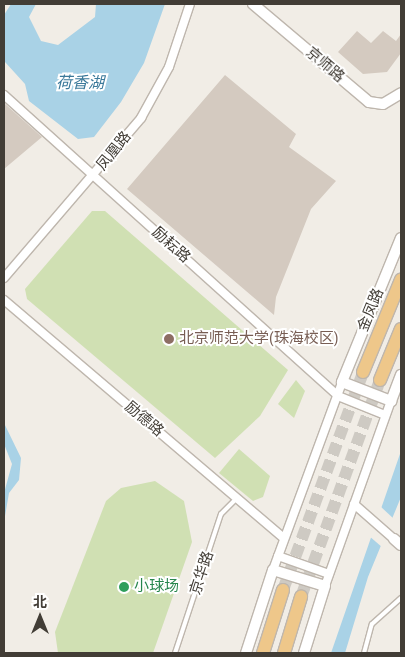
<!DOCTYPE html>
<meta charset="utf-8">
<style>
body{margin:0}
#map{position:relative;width:405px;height:657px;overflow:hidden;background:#f1ede6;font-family:"Roboto Condensed","Noto Sans SC",sans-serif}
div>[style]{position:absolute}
.green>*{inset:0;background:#d0e0b3}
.water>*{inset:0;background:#a9d2e6}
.pier>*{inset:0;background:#f1ede6}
.building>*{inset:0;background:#d4cac0}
.trunk-tunnel>*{height:12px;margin-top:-6px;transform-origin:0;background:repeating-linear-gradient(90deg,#cecac3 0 12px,transparent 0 18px)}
.roads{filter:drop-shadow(1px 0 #beb6ad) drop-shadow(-1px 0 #beb6ad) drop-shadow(0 1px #beb6ad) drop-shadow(0 -1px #beb6ad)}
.service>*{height:4px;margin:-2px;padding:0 2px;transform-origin:2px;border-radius:2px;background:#fff}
.minor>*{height:8px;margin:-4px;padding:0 4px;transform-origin:4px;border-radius:4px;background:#fff}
.tertiary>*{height:10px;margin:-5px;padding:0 5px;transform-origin:5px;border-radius:5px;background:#fff}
.trunk>*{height:12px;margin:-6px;padding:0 6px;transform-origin:6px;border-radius:6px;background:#eec78a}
.dots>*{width:14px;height:14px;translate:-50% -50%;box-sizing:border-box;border:2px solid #fff;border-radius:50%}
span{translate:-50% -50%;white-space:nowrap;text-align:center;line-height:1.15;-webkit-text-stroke:4px #fff;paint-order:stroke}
.street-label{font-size:15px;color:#423d36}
.education-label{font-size:15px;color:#785e54}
.left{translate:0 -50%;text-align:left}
.leisure-label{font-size:15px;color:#27864d}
.water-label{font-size:16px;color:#3b799a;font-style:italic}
.frame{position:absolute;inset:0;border:5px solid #423d36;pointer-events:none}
.north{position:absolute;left:15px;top:592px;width:50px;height:50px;-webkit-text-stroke:4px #fff;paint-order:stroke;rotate:0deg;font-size:14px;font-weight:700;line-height:20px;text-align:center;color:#423d36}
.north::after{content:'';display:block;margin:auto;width:18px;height:22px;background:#423d36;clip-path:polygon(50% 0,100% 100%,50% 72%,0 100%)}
</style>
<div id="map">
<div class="green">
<i style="clip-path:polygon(92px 211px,105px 211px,288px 370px,260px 416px,215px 458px,27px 299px,25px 289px)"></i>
<i style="clip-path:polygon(296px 380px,305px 391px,294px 418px,278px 404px)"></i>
<i style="clip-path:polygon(239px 449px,270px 476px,263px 497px,253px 501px,219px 473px)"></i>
<i style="clip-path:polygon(155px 481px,184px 501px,192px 542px,153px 653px,58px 653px,55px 632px,106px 501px,121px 488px)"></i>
</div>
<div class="water">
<i style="clip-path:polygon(11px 4px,36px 4px,29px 17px,41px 41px,58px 45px,95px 17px,96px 4px,165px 4px,144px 63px,121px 102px,94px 137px,78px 139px,29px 101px,25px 84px,5px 62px,4px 15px)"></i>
<i style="clip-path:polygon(4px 423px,21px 458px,19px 480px,9px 493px,4px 522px,4px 493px,12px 464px,4px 444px)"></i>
<i style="clip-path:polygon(401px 451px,401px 497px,368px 577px,345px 653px,331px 653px)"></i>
</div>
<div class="pier">
<i style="clip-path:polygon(379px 505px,395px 520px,383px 548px,368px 535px)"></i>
</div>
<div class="building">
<i style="clip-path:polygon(357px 31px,371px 43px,383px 31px,396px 41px,401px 34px,401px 53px,387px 72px,363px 74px,338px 52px)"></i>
<i style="clip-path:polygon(225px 75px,296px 134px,289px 147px,336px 181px,311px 209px,276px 297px,274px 315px,127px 189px)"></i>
<i style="clip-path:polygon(4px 103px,42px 137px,4px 169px)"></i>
</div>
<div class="trunk-tunnel">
<i style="left:283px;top:590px;width:232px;rotate:-69.8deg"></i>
<i style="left:301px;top:597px;width:231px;rotate:-70deg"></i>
</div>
<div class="roads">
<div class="service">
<i style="left:175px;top:653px;width:146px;rotate:-71.7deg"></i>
<i style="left:221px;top:514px;width:23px;rotate:-45deg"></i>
<i style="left:364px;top:653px;width:30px;rotate:-75deg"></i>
<i style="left:372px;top:624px;width:39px;rotate:-42deg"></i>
</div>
<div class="minor">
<i style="left:4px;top:95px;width:450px;rotate:42deg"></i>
<i style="left:338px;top:396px;width:51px;rotate:22deg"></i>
<i style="left:4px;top:278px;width:211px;rotate:-49.4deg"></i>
<i style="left:141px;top:118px;width:58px;rotate:-61.2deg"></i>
<i style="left:169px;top:67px;width:66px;rotate:-71.6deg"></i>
<i style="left:4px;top:300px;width:367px;rotate:40.4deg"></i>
<i style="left:354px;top:504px;width:53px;rotate:41.2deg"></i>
<i style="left:278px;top:556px;width:54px;rotate:19.4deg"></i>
<i style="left:273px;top:570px;width:200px;rotate:-69.8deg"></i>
<i style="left:325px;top:586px;width:196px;rotate:-70.4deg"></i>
</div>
<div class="tertiary">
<i style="left:253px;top:4px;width:152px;rotate:40.2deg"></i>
<i style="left:369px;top:102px;width:14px;rotate:8deg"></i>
<i style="left:383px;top:104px;width:21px;rotate:-31deg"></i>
<i style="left:401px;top:238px;width:156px;rotate:112.3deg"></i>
<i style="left:342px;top:382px;width:53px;rotate:21.2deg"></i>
<i style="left:391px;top:401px;width:28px;rotate:-69deg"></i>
<i style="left:394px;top:539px;width:9px;rotate:41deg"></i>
<i style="left:246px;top:653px;width:87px;rotate:-72deg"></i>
<i style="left:273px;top:570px;width:54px;rotate:17.1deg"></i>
<i style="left:325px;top:586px;width:70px;rotate:107.4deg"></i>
</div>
<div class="trunk">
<i style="left:363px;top:372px;width:100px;rotate:-67.6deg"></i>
<i style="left:380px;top:380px;width:55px;rotate:-67.6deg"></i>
<i style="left:263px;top:653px;width:66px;rotate:-72.4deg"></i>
<i style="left:284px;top:653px;width:59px;rotate:-73.1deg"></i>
</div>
</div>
<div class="dots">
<i style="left:169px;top:339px;background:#8d6e63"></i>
<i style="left:124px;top:587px;background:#2e9e5b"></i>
</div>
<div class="street-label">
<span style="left:325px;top:65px;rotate:40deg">京师路</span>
<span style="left:114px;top:151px;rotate:-51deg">凤凰路</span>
<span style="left:171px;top:245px;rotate:42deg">励耘路</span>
<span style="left:371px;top:310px;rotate:-68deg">金凤路</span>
<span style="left:144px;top:419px;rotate:40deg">励德路</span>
<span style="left:202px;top:573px;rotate:-72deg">京华路</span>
</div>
<div class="education-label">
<span class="left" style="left:179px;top:339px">北京师范大学(珠海校区)</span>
</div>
<div class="leisure-label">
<span class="left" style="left:134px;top:587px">小球场</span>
</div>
<div class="water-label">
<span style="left:80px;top:83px">荷香湖</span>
</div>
<div class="frame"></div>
<div class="north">北</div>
</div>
